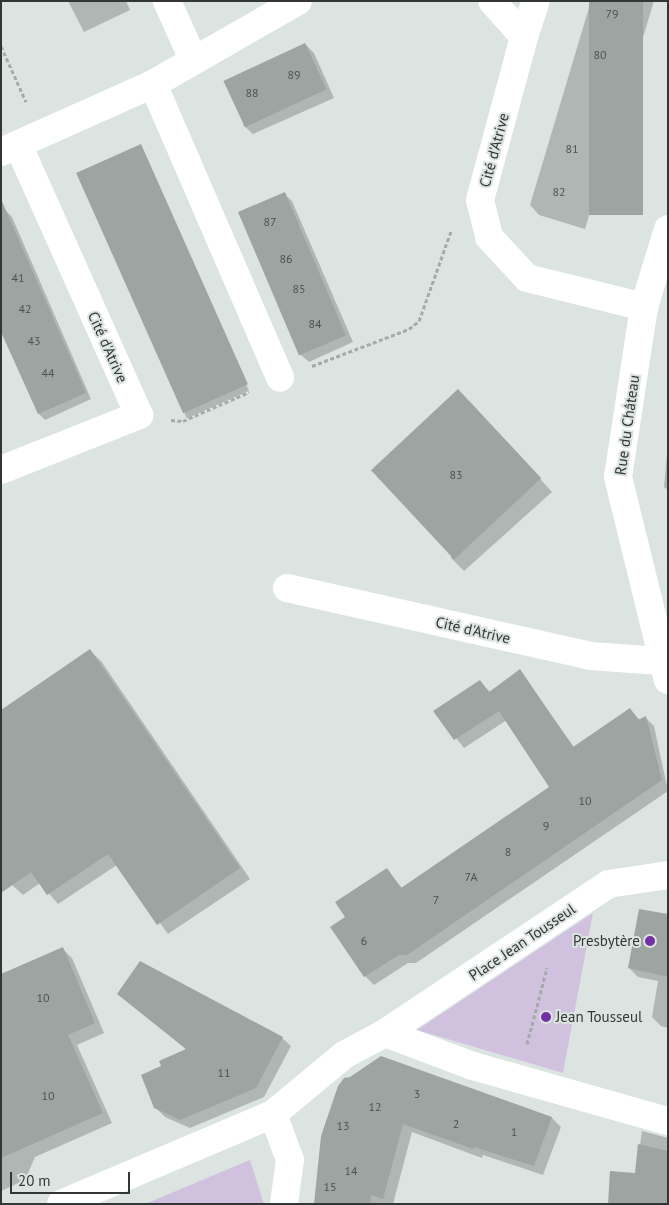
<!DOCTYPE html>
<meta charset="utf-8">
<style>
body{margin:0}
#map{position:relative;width:669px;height:1205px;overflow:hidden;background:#dce4e2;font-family:"PT Sans",sans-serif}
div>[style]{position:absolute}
.green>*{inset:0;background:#d0c2df}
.shadow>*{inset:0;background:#0003;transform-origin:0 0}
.building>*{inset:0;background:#9da5a3;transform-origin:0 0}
.path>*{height:3px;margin-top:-1.5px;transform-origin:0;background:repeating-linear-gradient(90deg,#a4aba9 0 4px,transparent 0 6.5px)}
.minor>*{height:28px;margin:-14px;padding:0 14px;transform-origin:14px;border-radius:14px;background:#fff}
.dots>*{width:14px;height:14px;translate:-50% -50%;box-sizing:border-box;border:2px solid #dce4e2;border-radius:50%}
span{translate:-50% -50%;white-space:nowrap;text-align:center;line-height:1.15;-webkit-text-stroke:4px #dce4e2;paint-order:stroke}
.number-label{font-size:12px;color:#4d5250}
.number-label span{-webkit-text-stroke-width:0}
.street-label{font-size:15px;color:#323635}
.poi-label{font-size:15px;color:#323635}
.right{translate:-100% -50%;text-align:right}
.left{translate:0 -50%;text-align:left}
.frame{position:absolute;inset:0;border:2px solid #323635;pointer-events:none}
.scale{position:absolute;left:10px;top:1172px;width:120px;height:22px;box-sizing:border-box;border:2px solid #323635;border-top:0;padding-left:6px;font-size:15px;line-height:18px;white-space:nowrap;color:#323635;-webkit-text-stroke:4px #dce4e2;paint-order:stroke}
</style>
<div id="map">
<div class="green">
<i style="clip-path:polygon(593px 913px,563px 1073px,417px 1030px)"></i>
<i style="clip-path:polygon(250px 1160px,264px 1204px,145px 1204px)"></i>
</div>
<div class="shadow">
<i style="clip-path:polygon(68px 1px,126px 1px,130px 10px,84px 32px)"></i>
<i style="clip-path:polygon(591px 1px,654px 1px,585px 229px,539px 215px,530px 205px)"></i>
<i style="clip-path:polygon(305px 44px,314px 53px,334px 98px,253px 134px,243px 125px)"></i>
<i style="left:140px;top:146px;width:268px;height:68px;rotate:66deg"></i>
<i style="clip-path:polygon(284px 194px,292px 201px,353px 342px,309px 362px,301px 355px,240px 213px)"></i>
<i style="clip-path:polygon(6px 211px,12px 217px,91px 399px,45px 420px,39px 414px,1px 328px)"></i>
<i style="clip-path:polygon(471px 403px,552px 492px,464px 571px,451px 558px)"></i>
<i style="clip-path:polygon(668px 443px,668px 490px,664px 487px)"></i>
<i style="clip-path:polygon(90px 651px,101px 661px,250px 879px,168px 934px,117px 865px,58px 904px,40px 883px,23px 895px,12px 885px)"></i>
<i style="clip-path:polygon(520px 671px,574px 747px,630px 709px,640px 720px,645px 717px,654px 726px,668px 791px,416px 963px,408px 963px,374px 985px,365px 976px,387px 870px,403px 889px,551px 787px,507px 720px,464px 748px,435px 712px,480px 682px,490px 692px)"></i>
<i style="clip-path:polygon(668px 916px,668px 1028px,661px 1026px,652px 1017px,658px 981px,638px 977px,629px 968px)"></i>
<i style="clip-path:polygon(62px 948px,72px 958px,104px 1033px,77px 1045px,112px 1123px,35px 1157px,25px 1180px,1px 1191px,1px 975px)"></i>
<i style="clip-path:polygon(119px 994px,282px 1038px,291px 1046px,264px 1097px,190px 1128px,165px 1117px,156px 1108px,163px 1067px,187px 1050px)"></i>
<i style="clip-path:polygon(381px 1057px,552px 1118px,561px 1127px,543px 1175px,483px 1155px,482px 1158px,412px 1132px,393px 1204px,315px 1204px,351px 1079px)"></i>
<i style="clip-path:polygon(642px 1131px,668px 1138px,668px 1204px,594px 1204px,609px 1203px,636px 1174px)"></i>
</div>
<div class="building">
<i style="left:589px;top:1px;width:54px;height:214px"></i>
<i style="left:305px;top:43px;width:51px;height:90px;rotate:65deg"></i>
<i style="left:141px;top:144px;width:263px;height:71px;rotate:66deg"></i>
<i style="left:285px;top:192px;width:156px;height:51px;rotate:67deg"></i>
<i style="clip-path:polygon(1px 199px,86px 393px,38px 414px,1px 332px)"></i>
<i style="left:458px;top:389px;width:122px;height:119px;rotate:47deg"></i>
<i style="clip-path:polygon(90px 649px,240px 868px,157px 925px,108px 854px,47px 895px,31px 872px,1px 893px,1px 710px)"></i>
<i style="clip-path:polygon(520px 669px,573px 747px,630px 708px,638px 720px,646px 716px,662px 780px,407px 955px,399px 955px,364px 977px,330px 927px,345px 917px,335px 902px,387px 868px,401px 888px,549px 787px,499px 711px,454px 740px,433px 711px,480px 680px,489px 692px)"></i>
<i style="clip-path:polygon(639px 909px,668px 914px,668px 977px,628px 968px)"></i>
<i style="clip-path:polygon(63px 947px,95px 1023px,68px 1035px,103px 1113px,1px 1158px,1px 974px)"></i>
<i style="clip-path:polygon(140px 961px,283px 1037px,256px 1088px,180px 1120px,154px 1108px,141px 1075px,161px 1066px,159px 1061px,186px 1049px,117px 994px)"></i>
<i style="clip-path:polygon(381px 1056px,552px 1117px,534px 1166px,474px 1147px,473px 1149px,403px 1124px,383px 1199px,371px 1195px,370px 1204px,314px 1204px,321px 1136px,338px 1086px,344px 1078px,350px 1077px)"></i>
<i style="clip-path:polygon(638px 1144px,668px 1151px,668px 1204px,608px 1204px,610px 1171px,635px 1173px)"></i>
</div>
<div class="path">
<i style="left:1px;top:46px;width:61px;rotate:65.9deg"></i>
<i style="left:312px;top:366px;width:104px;rotate:-20.9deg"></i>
<i style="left:409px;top:329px;width:13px;rotate:-39deg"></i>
<i style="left:419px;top:321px;width:96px;rotate:-70.4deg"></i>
<i style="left:171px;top:420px;width:12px;rotate:5deg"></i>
<i style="left:183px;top:421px;width:72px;rotate:-23.7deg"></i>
<i style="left:527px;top:1044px;width:79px;rotate:-75.3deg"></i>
</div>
<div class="minor">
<i style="left:167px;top:1px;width:64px;rotate:65.9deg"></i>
<i style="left:492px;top:1px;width:48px;rotate:48.4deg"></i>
<i style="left:524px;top:37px;width:169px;rotate:105.1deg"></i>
<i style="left:480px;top:200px;width:38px;rotate:76deg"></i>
<i style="left:489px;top:237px;width:56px;rotate:47.2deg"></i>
<i style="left:527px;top:278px;width:121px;rotate:13.9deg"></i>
<i style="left:524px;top:37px;width:38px;rotate:-72deg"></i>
<i style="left:153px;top:84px;width:320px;rotate:66.6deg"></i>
<i style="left:1px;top:152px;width:167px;rotate:-24.1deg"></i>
<i style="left:153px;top:84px;width:167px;rotate:-29.8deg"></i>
<i style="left:668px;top:229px;width:82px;rotate:107.1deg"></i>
<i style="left:644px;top:307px;width:172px;rotate:98.7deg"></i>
<i style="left:618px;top:477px;width:209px;rotate:76.2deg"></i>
<i style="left:1px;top:470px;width:149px;rotate:-21.7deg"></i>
<i style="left:139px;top:415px;width:296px;rotate:-114.1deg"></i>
<i style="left:287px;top:588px;width:311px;rotate:12.6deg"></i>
<i style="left:590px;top:656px;width:71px;rotate:4deg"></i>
<i style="left:385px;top:1033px;width:94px;rotate:20.6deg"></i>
<i style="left:473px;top:1066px;width:203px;rotate:15.8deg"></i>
<i style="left:273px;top:1114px;width:49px;rotate:69.7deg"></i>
<i style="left:290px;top:1160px;width:44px;rotate:97.8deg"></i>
<i style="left:61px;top:1204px;width:230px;rotate:-23deg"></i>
<i style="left:273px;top:1114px;width:92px;rotate:-39.7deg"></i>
<i style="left:344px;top:1055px;width:47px;rotate:-28.2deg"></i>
<i style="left:385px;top:1033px;width:268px;rotate:-33.7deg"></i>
<i style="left:608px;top:884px;width:61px;rotate:-8.5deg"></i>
</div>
<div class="dots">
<i style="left:650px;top:941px;background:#7330a4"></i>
<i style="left:546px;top:1017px;background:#7330a4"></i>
</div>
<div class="number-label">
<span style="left:612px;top:14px">79</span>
<span style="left:600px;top:55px">80</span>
<span style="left:294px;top:75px">89</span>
<span style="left:252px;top:93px">88</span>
<span style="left:572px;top:149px">81</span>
<span style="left:559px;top:192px">82</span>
<span style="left:270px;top:222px">87</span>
<span style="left:286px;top:259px">86</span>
<span style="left:18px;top:278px">41</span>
<span style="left:299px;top:289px">85</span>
<span style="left:25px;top:309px">42</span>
<span style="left:315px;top:324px">84</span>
<span style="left:34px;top:341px">43</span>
<span style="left:48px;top:373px">44</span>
<span style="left:456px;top:475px">83</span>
<span style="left:585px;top:801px">10</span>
<span style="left:546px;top:826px">9</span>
<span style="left:508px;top:852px">8</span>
<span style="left:471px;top:877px">7A</span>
<span style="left:436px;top:900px">7</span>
<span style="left:364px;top:941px">6</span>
<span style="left:43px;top:998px">10</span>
<span style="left:224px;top:1073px">11</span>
<span style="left:417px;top:1094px">3</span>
<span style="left:48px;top:1096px">10</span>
<span style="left:375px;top:1107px">12</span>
<span style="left:456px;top:1124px">2</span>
<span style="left:343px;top:1126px">13</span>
<span style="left:514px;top:1132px">1</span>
<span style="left:351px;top:1171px">14</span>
<span style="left:330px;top:1187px">15</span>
</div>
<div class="street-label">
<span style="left:494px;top:150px;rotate:-75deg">Cité d'Atrive</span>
<span style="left:108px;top:347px;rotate:66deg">Cité d'Atrive</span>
<span style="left:627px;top:425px;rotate:-82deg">Rue du Château</span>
<span style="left:473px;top:630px;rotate:13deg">Cité d'Atrive</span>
<span style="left:522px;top:942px;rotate:-34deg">Place Jean Tousseul</span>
</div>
<div class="poi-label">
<span class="right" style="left:640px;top:941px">Presbytère</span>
<span class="left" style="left:556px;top:1017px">Jean Tousseul</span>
</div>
<div class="frame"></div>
<div class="scale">20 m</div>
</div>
